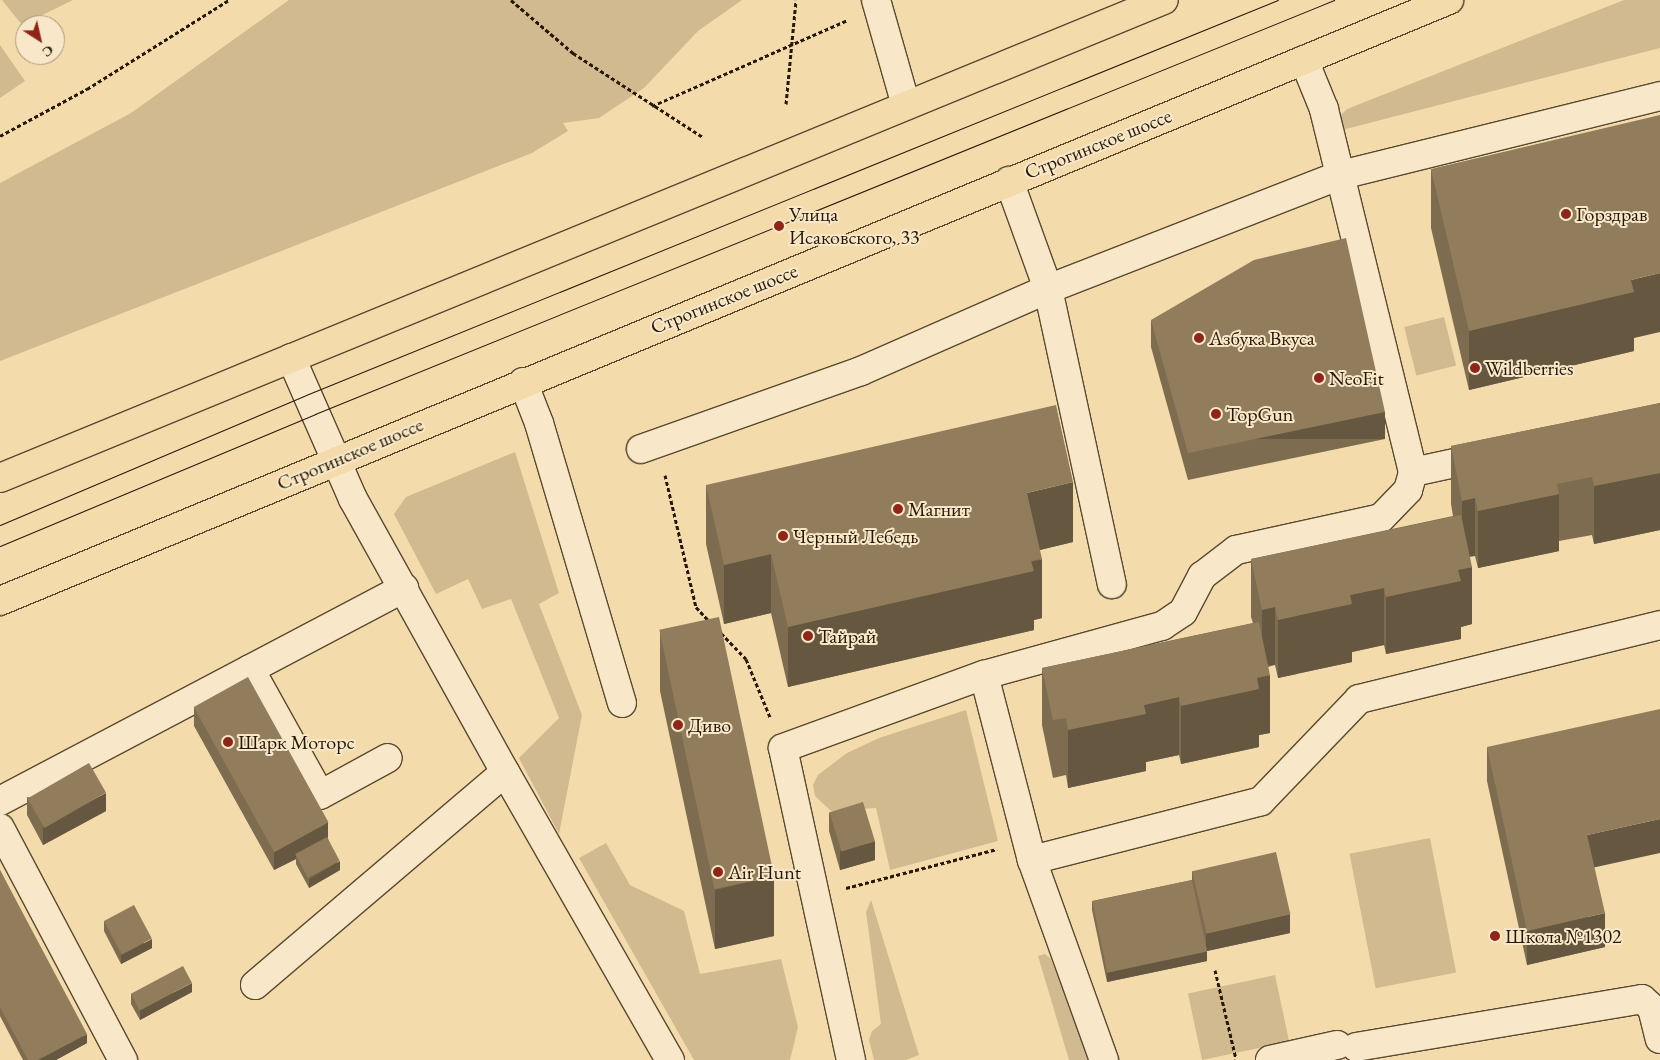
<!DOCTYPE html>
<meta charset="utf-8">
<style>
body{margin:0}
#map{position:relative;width:1660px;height:1060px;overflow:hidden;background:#f4dbac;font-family:"EB Garamond",serif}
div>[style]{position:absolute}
.green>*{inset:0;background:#d1ba90;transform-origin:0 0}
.path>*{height:3px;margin-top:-1.5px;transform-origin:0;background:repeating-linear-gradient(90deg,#261805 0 4px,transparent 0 6.5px)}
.roads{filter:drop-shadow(1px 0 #5a492f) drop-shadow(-1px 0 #5a492f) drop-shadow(0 1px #5a492f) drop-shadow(0 -1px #5a492f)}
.minor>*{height:28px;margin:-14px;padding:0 14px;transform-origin:14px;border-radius:14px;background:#f8e8c9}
.major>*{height:28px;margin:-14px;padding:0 14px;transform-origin:14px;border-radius:14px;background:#f4dbac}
.tram>*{height:1px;margin:-0.5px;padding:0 0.5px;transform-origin:0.5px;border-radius:0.5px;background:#261805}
.wall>*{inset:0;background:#7d6c4f}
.shaded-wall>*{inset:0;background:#665840;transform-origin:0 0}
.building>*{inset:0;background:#917d5c;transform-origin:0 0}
.dots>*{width:14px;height:14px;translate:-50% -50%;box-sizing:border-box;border:2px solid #f8e8c9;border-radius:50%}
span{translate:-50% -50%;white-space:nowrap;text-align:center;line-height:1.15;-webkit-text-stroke:4px #f8e8c9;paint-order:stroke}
.street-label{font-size:20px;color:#261805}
.poi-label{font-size:20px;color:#261805}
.left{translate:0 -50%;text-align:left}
.north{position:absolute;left:15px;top:15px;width:50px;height:50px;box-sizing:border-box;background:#f8e8c9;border:1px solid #a4957b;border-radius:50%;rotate:145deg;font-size:14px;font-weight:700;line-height:20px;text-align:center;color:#261805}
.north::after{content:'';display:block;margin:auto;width:18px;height:22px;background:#8f2418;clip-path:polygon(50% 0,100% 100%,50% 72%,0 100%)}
</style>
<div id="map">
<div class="green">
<i style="clip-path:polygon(2px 0,73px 0,22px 25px)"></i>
<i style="clip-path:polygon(289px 0,742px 0,698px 31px,644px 88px,599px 118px,563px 123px,568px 131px,532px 153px,0 361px,0 183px,131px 113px)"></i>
<i style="clip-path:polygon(1624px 0,1660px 0,1660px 48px,1342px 130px,1341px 115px,1347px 109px)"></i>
<i style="clip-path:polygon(0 45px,25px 81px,0 98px)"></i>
<i style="left:1444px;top:317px;width:50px;height:41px;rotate:76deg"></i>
<i style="clip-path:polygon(515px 452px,559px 593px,539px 604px,582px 715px,559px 834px,519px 758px,559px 718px,511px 599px,482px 609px,468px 579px,436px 594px,394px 514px,406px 497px)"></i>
<i style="clip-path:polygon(966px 710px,998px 841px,890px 870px,876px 808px,831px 811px,815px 796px,813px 785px,818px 775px,847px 753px,879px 738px)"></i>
<i style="left:1430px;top:838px;width:137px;height:82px;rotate:79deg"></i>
<i style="clip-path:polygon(606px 843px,630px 885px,684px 911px,700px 974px,781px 959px,798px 1027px,790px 1060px,694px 1060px,579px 858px)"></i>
<i style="clip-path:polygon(871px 900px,919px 1055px,906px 1060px,874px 1060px,869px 1040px,872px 1031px,881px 1024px,866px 912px)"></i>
<i style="clip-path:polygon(1045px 954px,1051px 959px,1091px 1060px,1069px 1060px,1038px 956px)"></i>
<i style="left:1275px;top:975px;width:68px;height:89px;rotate:78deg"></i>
</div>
<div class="path">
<i style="left:511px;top:0;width:82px;rotate:40.5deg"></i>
<i style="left:573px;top:53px;width:155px;rotate:32.9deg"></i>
<i style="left:786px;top:104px;width:104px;rotate:-84.5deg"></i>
<i style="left:652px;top:106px;width:214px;rotate:-23.7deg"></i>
<i style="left:0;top:136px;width:99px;rotate:-28.4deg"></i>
<i style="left:87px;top:89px;width:168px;rotate:-32.1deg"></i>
<i style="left:665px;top:475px;width:136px;rotate:76.8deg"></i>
<i style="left:696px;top:607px;width:21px;rotate:47deg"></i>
<i style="left:721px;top:633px;width:36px;rotate:46deg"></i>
<i style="left:746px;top:659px;width:63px;rotate:67.5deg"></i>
<i style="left:846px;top:888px;width:156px;rotate:-14.5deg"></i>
<i style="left:1215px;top:970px;width:91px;rotate:76.7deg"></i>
</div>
<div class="roads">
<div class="minor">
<i style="left:876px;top:0;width:109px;rotate:74.1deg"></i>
<i style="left:1009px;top:181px;width:115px;rotate:70.1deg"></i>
<i style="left:1048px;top:289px;width:302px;rotate:77.8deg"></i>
<i style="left:523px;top:382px;width:44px;rotate:68.7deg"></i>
<i style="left:539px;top:423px;width:292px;rotate:73.5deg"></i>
<i style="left:641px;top:449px;width:233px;rotate:-19.5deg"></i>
<i style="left:861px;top:371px;width:204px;rotate:-23.7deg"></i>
<i style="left:1048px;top:289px;width:314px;rotate:-21.3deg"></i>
<i style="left:1341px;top:175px;width:329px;rotate:-13.9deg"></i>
<i style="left:1413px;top:472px;width:76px;rotate:-12.2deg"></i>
<i style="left:250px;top:669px;width:144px;rotate:60.9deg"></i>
<i style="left:320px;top:795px;width:77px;rotate:-28.6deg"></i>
<i style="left:984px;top:675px;width:191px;rotate:75.5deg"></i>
<i style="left:505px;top:772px;width:332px;rotate:60.2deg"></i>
<i style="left:0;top:801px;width:457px;rotate:-27.8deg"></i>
<i style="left:0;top:828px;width:263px;rotate:62.1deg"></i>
<i style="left:255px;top:985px;width:328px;rotate:-40.4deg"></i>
<i style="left:505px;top:772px;width:312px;rotate:-119.1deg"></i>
<i style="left:353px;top:499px;width:154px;rotate:-113.7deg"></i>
<i style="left:1356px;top:1047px;width:290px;rotate:-9.5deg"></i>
<i style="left:1642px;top:999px;width:13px;rotate:42deg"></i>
<i style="left:1652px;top:1008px;width:32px;rotate:76deg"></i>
<i style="left:851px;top:1060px;width:319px;rotate:-102.3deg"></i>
<i style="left:783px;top:748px;width:214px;rotate:-20deg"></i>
<i style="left:984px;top:675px;width:185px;rotate:-15.4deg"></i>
<i style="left:1162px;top:626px;width:25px;rotate:-34deg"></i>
<i style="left:1183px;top:612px;width:41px;rotate:-62.2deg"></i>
<i style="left:1202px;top:576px;width:43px;rotate:-37.4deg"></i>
<i style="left:1236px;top:550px;width:148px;rotate:-12.4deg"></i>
<i style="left:1381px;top:518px;width:39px;rotate:-46deg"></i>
<i style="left:1408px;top:490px;width:19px;rotate:-74deg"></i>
<i style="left:1413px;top:472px;width:374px;rotate:-103.8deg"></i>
<i style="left:1324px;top:109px;width:53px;rotate:-112.2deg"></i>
<i style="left:1104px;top:1060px;width:213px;rotate:-109.8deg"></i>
<i style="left:1032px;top:860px;width:236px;rotate:-14.4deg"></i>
<i style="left:1261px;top:801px;width:141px;rotate:-46.1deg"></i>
<i style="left:1359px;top:699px;width:310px;rotate:-13.8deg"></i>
<i style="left:1270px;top:1060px;width:69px;rotate:-12.6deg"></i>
</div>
<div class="major">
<i style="left:0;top:478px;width:1258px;rotate:-22.33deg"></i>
<i style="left:0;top:601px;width:1569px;rotate:-22.53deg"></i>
</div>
</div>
<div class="tram">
<i style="left:0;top:525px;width:332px;rotate:-23deg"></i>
<i style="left:306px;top:395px;width:1049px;rotate:-22.12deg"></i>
<i style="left:0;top:546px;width:342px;rotate:-22.7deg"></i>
<i style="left:315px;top:414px;width:1100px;rotate:-22.11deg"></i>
</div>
<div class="wall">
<i style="clip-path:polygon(1431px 169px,1634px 338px,1634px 351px,1469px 390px,1431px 228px)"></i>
<i style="clip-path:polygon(1151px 320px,1385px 439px,1188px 480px,1151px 347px)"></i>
<i style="clip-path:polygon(1660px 403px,1660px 530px,1594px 544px,1592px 535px,1559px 541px,1559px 551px,1478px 568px,1475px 556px,1470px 557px,1472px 624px,1461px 627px,1461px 639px,1386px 654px,1384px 645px,1352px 652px,1352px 662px,1278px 678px,1275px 665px,1268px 667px,1270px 733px,1259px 735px,1259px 747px,1181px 764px,1179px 755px,1146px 762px,1146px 771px,1068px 788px,1066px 775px,1053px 778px,1042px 725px,1042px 668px,1253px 623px,1251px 617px,1251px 559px,1453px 516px,1451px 504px,1451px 446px)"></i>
<i style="clip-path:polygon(706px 485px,1073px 542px,1040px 550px,1042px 618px,1034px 620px,1034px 630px,788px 687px,771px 613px,724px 624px,706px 544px)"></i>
<i style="clip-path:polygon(660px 631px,774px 936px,715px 949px,660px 691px)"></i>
<i style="clip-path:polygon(194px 707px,328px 839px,340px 870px,309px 888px,296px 864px,296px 859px,274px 870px,194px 726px)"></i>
<i style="clip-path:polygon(1487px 747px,1605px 947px,1527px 965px,1487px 781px)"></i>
<i style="clip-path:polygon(27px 797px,106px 811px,43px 845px,27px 815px)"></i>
<i style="clip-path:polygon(829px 812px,875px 860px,840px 870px,829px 831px)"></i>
<i style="clip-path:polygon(0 870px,87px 1043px,56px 1060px,23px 1060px,0 1016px)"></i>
<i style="clip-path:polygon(1192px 871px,1290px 933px,1207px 951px,1207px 961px,1107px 982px,1092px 910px,1092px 901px,1192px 880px)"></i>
<i style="clip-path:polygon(104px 921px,152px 948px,121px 964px,104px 931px)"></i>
<i style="clip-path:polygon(192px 992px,140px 1020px,131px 1004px,131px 994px)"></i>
</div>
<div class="shaded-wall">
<i style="clip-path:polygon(1660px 273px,1660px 332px,1634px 338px,1634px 351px,1469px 390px,1469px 331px,1631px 280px)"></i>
<i style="left:1385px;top:412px;width:27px;height:201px;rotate:90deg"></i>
<i style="clip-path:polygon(1660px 473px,1660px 530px,1594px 544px,1594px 486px)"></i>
<i style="clip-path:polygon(1073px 482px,1073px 542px,1027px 553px,1027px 493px)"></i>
<i style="clip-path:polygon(1559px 494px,1559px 551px,1478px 568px,1478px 511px)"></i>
<i style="left:1475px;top:498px;width:58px;height:13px;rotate:90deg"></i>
<i style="clip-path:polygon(771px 554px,771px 613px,724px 624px,724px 565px)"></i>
<i style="clip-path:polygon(1042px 559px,1042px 618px,1034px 620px,1034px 630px,788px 687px,788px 627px)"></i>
<i style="clip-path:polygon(1472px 567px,1472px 624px,1461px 627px,1461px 639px,1386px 654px,1386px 597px,1458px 570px)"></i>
<i style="clip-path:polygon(1384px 588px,1384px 645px,1352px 652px,1352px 662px,1278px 678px,1278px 620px,1350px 595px)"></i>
<i style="left:1275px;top:607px;width:58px;height:13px;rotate:90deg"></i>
<i style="clip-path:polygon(1270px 675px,1270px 733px,1259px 735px,1259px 747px,1181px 764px,1181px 706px,1257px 678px)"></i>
<i style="clip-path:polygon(1179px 697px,1179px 755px,1146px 762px,1146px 771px,1068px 788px,1068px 730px,1144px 705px)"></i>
<i style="clip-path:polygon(106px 793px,106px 811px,43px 845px,43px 826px)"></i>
<i style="clip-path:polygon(1660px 819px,1660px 853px,1587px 869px,1587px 835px)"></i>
<i style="clip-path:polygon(328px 822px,328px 841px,296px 855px,296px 859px,274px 870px,274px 852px)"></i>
<i style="clip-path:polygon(875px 841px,875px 860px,840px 870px,840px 851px)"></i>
<i style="clip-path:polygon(340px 861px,340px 870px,309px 888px,309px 879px)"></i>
<i style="clip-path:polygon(774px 876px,774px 936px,715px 949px,715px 890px)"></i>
<i style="clip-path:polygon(1605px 913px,1605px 947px,1527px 965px,1527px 931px)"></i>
<i style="clip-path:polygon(1290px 914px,1290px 933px,1207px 951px,1207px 961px,1107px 982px,1107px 973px,1206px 951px,1206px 933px)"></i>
<i style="clip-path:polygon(152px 939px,152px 948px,121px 964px,121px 955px)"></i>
<i style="clip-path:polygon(192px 983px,192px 992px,140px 1020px,140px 1010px)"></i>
<i style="clip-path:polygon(87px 1034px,87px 1043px,56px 1060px,38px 1060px)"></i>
</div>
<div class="building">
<i style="clip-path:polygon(1660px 115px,1660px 273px,1631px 280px,1634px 292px,1469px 331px,1431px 169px)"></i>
<i style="clip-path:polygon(1346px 238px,1385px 412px,1188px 453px,1151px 320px,1254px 260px)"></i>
<i style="clip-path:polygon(1660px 403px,1660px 473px,1594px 486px,1592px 477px,1557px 484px,1559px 494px,1478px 511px,1475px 498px,1462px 501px,1451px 446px)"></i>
<i style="clip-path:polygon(1056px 405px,1073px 482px,1027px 493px,1042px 559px,1031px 561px,1034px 571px,788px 627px,771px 554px,724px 565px,706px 485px)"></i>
<i style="clip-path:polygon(1461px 515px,1472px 567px,1458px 570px,1461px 581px,1386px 597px,1384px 588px,1350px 595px,1352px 604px,1278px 620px,1275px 607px,1262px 610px,1251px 559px)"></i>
<i style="left:719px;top:617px;width:265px;height:61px;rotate:78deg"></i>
<i style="clip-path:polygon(1259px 622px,1270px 675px,1257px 678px,1259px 689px,1181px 706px,1179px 697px,1144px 705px,1146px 714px,1068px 730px,1066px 718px,1053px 720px,1042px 668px)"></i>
<i style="left:248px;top:677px;width:166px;height:62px;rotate:61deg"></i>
<i style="clip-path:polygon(1660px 709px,1660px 819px,1587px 835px,1605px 913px,1527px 931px,1487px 747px)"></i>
<i style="left:89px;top:763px;width:34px;height:71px;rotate:60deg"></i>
<i style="left:863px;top:802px;width:41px;height:35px;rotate:73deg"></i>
<i style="left:327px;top:837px;width:27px;height:36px;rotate:62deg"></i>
<i style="left:1276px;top:852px;width:64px;height:86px;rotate:77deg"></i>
<i style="clip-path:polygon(0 870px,87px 1034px,38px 1060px,28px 1060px,0 1007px)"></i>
<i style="left:1192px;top:880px;width:73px;height:102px;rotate:78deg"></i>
<i style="left:134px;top:905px;width:38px;height:34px;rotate:62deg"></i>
<i style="left:183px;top:966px;width:19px;height:59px;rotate:62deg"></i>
</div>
<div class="dots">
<i style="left:1566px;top:214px;background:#8f2418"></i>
<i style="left:779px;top:226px;background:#8f2418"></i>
<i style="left:1199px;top:338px;background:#8f2418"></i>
<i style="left:1475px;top:368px;background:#8f2418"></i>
<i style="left:1319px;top:378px;background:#8f2418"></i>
<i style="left:1216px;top:414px;background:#8f2418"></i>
<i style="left:898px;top:509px;background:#8f2418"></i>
<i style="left:783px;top:536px;background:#8f2418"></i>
<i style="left:808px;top:636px;background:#8f2418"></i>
<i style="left:678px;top:725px;background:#8f2418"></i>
<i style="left:228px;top:742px;background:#8f2418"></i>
<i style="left:718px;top:872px;background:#8f2418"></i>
<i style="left:1495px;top:936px;background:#8f2418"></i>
</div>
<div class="street-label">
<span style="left:1098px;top:144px;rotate:-22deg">Строгинское шоссе</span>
<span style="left:724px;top:299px;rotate:-22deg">Строгинское шоссе</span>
<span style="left:350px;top:454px;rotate:-23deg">Строгинское шоссе</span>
</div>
<div class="poi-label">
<span class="left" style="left:1576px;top:214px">Горздрав</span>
<span class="left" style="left:789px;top:226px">Улица<br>Исаковского, 33</span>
<span class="left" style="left:1209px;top:338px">Азбука Вкуса</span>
<span class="left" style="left:1485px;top:368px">Wildberries</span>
<span class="left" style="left:1329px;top:378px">NeoFit</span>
<span class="left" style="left:1226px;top:414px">TopGun</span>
<span class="left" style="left:908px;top:509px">Магнит</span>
<span class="left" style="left:793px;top:536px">Черный Лебедь</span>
<span class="left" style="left:818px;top:636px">Тайрай</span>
<span class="left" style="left:688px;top:725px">Диво</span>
<span class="left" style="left:238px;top:742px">Шарк Моторс</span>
<span class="left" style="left:728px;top:872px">Air Hunt</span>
<span class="left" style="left:1505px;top:936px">Школа №1302</span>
</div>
<div class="north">С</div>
</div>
